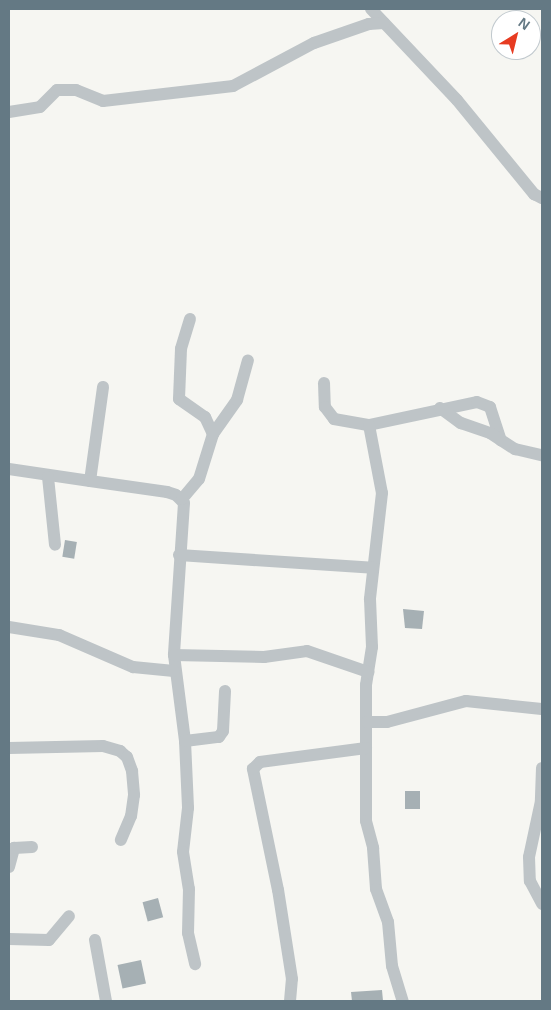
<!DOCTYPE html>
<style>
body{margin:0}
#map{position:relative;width:551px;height:1010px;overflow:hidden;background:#f6f6f2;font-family:Helvetica,sans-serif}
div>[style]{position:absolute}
.building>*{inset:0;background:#a6b0b4;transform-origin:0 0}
.minor>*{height:12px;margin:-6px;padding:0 6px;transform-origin:6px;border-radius:6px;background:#bec4c7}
span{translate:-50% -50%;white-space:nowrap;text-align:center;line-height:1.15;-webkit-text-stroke:5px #fff;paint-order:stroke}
.frame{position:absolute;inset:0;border:10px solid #647984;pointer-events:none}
.north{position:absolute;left:491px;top:10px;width:50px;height:50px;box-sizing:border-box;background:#fff;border:1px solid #c1c9ce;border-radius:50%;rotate:36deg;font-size:14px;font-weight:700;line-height:20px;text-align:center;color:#647984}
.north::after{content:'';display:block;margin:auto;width:18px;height:22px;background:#e73b21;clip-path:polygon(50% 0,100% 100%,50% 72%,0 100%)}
</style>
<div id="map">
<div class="building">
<i style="left:65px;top:540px;width:12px;height:17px;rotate:9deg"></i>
<i style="clip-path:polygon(403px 609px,424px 611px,422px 629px,405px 628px)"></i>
<i style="left:405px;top:791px;width:15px;height:18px"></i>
<i style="left:158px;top:898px;width:20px;height:16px;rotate:75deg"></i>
<i style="left:141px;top:960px;width:24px;height:24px;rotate:78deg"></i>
<i style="clip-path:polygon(382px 990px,383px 1001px,352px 1001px,351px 992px)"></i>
</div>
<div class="minor">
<i style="left:371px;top:9px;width:125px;rotate:46.6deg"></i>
<i style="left:457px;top:100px;width:122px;rotate:50.7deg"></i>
<i style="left:534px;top:194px;width:9px;rotate:27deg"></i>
<i style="left:9px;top:112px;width:31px;rotate:-9deg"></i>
<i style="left:40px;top:107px;width:24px;rotate:-45deg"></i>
<i style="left:57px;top:90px;width:19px"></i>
<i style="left:76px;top:90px;width:29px;rotate:22deg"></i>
<i style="left:103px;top:101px;width:131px;rotate:-6.6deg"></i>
<i style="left:233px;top:86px;width:92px;rotate:-28deg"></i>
<i style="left:314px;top:43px;width:58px;rotate:-19.1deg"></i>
<i style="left:369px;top:24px;width:15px;rotate:-4deg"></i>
<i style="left:190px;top:319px;width:31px;rotate:107deg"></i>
<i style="left:181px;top:349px;width:50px;rotate:92.3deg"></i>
<i style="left:179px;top:399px;width:32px;rotate:35deg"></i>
<i style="left:205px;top:417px;width:19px;rotate:65deg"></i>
<i style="left:324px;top:383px;width:24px;rotate:88deg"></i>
<i style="left:325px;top:407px;width:15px;rotate:53deg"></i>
<i style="left:334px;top:419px;width:36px;rotate:10deg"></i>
<i style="left:369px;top:425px;width:110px;rotate:-12deg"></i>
<i style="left:477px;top:402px;width:14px;rotate:21deg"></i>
<i style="left:490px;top:407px;width:35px;rotate:72deg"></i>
<i style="left:440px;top:408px;width:26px;rotate:36deg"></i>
<i style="left:461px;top:423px;width:31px;rotate:19deg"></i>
<i style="left:490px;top:433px;width:30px;rotate:33deg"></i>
<i style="left:515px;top:449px;width:28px;rotate:13deg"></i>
<i style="left:369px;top:425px;width:69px;rotate:79.2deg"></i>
<i style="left:382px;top:493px;width:107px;rotate:96.5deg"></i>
<i style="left:370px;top:599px;width:48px;rotate:87.6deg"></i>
<i style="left:372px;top:647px;width:38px;rotate:99deg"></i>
<i style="left:366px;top:685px;width:136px;rotate:90deg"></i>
<i style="left:366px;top:821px;width:28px;rotate:75deg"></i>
<i style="left:373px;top:848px;width:41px;rotate:85.8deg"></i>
<i style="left:376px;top:889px;width:35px;rotate:70deg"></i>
<i style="left:388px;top:922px;width:44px;rotate:84.8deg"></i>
<i style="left:392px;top:966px;width:37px;rotate:73deg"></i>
<i style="left:9px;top:469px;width:82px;rotate:8.4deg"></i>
<i style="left:90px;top:481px;width:95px;rotate:-82.1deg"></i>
<i style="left:48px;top:477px;width:68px;rotate:84.1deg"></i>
<i style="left:90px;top:481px;width:78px;rotate:8.1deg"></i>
<i style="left:167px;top:492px;width:9px;rotate:18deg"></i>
<i style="left:176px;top:495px;width:11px;rotate:45deg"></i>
<i style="left:184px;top:503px;width:152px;rotate:93.8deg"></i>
<i style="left:174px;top:655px;width:87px;rotate:82.7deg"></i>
<i style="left:185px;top:741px;width:67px;rotate:87.4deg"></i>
<i style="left:188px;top:808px;width:44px;rotate:96.5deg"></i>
<i style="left:183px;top:852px;width:37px;rotate:81deg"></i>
<i style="left:189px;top:889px;width:44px;rotate:91.3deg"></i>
<i style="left:188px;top:933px;width:32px;rotate:77deg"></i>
<i style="left:182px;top:499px;width:26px;rotate:-50deg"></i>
<i style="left:199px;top:479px;width:47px;rotate:-72.7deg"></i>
<i style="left:213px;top:434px;width:42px;rotate:-54.8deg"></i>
<i style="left:237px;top:400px;width:41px;rotate:-74.6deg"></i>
<i style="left:179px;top:555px;width:194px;rotate:3.8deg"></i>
<i style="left:9px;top:627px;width:51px;rotate:9.1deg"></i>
<i style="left:59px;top:635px;width:81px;rotate:23.4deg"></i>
<i style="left:133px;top:667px;width:41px;rotate:5.6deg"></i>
<i style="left:174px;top:655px;width:90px;rotate:1.3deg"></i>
<i style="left:264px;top:657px;width:43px;rotate:-7.9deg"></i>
<i style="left:307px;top:651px;width:65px;rotate:19deg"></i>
<i style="left:367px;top:722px;width:20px"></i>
<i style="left:387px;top:722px;width:82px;rotate:-14.9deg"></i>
<i style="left:466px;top:701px;width:76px;rotate:6deg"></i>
<i style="left:185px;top:741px;width:34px;rotate:-7deg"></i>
<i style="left:219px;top:737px;width:7px;rotate:-56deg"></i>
<i style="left:223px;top:731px;width:40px;rotate:-87.1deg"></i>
<i style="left:9px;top:748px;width:94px;rotate:-1.2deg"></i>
<i style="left:103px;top:746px;width:18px;rotate:16deg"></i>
<i style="left:120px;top:751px;width:9px;rotate:41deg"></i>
<i style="left:127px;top:757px;width:15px;rotate:70deg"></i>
<i style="left:132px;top:771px;width:24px;rotate:85deg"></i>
<i style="left:134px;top:795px;width:21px;rotate:98deg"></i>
<i style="left:131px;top:816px;width:26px;rotate:113deg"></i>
<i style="left:542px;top:768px;width:33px;rotate:92deg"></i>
<i style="left:541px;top:801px;width:57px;rotate:102.1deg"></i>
<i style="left:529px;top:857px;width:24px;rotate:88deg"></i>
<i style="left:530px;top:881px;width:26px;rotate:62deg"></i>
<i style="left:9px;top:867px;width:20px;rotate:-75deg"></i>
<i style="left:14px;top:848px;width:18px;rotate:-3deg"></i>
<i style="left:9px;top:939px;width:40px;rotate:1.4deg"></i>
<i style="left:49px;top:940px;width:31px;rotate:-50deg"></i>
<i style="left:95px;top:940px;width:62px;rotate:79.8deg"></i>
<i style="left:290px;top:1001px;width:22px;rotate:-85deg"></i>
<i style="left:292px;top:979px;width:90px;rotate:-98.9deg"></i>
<i style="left:278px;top:890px;width:124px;rotate:-101.7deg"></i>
<i style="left:253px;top:769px;width:10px;rotate:-45deg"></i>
<i style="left:260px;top:762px;width:107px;rotate:-7.5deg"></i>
</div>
<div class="frame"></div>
<div class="north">N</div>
</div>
